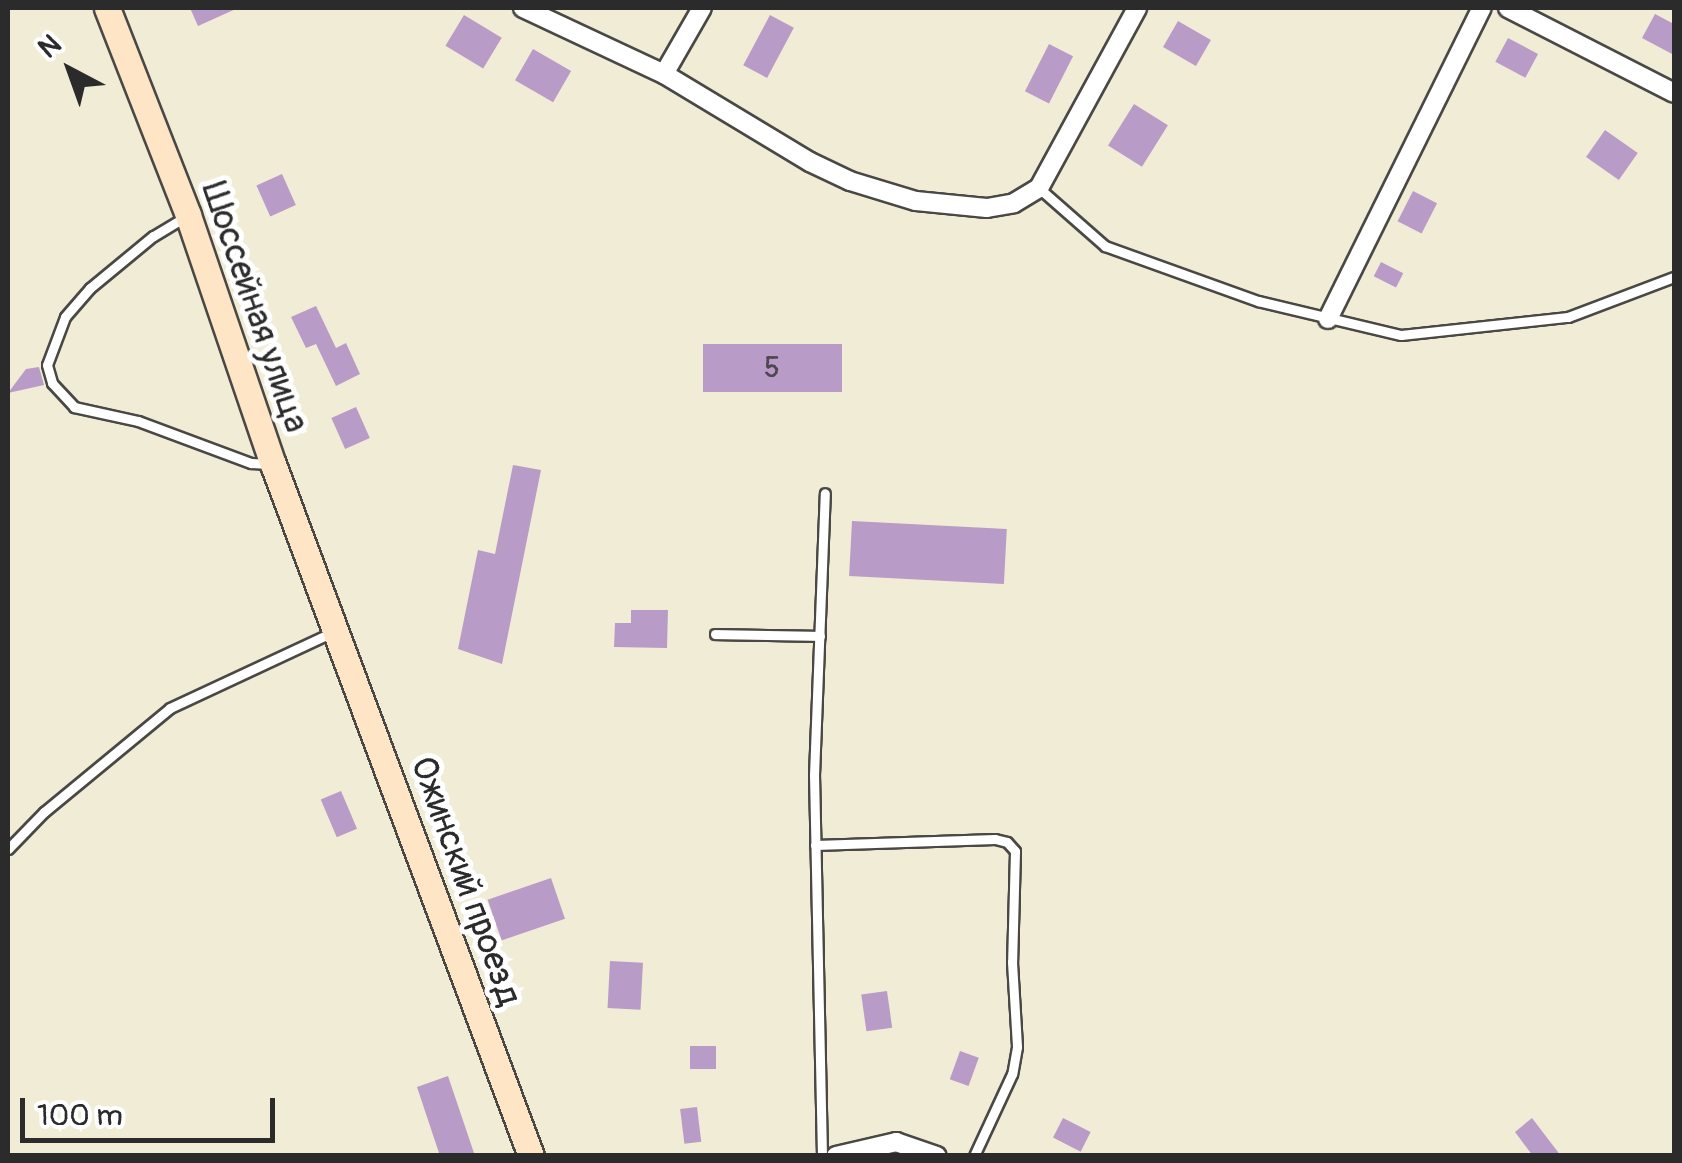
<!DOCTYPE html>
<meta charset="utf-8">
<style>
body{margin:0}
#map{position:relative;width:1682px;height:1163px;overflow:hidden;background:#f1ecd6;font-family:Pangolin,sans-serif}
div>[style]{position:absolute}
.building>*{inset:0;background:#b89cc7;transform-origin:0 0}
.roads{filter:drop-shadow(2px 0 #494845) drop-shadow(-2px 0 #494845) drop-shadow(0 2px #494845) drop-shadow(0 -2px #494845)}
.lane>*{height:9px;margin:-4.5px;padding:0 4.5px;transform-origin:4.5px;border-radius:4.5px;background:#fff}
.street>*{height:18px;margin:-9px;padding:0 9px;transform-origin:9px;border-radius:9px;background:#fff}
.secondary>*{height:25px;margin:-12.5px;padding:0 12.5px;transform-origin:12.5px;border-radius:12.5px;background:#fee5c5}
span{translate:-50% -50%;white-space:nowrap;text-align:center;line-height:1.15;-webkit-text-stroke:10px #fff;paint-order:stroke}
.number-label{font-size:30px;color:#4e4752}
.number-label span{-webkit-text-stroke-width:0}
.street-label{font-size:35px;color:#2b2b2b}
.frame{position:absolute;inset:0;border:10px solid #2b2b2b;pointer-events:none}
.north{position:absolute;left:20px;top:20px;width:100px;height:100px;-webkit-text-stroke:8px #fff;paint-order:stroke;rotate:319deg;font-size:28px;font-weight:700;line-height:40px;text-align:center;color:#2b2b2b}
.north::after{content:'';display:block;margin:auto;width:35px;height:45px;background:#2b2b2b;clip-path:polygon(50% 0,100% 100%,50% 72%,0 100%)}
.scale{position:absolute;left:20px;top:1098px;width:255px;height:45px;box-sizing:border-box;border:5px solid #2b2b2b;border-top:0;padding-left:12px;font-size:30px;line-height:35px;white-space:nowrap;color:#2b2b2b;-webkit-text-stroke:8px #fff;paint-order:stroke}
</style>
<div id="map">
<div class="building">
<i style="clip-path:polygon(190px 8px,238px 8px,198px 26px)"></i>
<i style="clip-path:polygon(1655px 14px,1674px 24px,1674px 55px,1642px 38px)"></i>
<i style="left:464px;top:15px;width:44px;height:36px;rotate:31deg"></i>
<i style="left:770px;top:15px;width:27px;height:57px;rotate:28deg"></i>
<i style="left:1178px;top:21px;width:38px;height:30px;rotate:30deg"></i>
<i style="left:1508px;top:38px;width:34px;height:27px;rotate:28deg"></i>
<i style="left:1049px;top:44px;width:27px;height:53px;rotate:27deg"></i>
<i style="left:533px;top:49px;width:44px;height:36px;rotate:30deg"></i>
<i style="left:1134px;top:104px;width:40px;height:49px;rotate:32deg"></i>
<i style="left:1605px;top:130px;width:40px;height:33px;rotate:35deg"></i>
<i style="left:282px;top:174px;width:34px;height:28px;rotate:66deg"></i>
<i style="left:1413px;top:191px;width:27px;height:34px;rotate:27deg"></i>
<i style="left:1381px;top:262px;width:25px;height:16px;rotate:27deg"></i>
<i style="clip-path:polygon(316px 306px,336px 348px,346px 343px,360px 374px,336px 386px,316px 344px,306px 348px,291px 317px)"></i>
<i style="left:703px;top:344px;width:139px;height:48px"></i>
<i style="clip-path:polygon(39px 367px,44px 385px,8px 393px,26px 369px)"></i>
<i style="left:356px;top:407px;width:34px;height:27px;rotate:66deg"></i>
<i style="clip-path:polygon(513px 465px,541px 470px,502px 664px,458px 649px,478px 550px,495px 554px)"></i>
<i style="left:852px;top:521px;width:155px;height:55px;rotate:3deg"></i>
<i style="clip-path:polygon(631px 610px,668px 610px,667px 648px,614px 647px,615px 623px,631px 623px)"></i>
<i style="left:341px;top:791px;width:41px;height:22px;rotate:67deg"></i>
<i style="left:551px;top:878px;width:43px;height:67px;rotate:71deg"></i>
<i style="left:610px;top:961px;width:33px;height:47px;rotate:3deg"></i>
<i style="left:887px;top:991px;width:37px;height:26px;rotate:82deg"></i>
<i style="left:690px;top:1046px;width:26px;height:23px"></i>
<i style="left:960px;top:1051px;width:20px;height:30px;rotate:20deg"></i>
<i style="clip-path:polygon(448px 1076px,475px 1156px,440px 1156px,417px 1087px)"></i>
<i style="left:697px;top:1107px;width:35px;height:17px;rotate:83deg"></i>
<i style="left:1063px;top:1118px;width:31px;height:22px;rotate:27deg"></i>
<i style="clip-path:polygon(1532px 1118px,1561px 1156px,1533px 1156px,1515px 1132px)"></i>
</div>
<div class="roads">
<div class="lane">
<i style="left:1039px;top:188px;width:88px;rotate:41.3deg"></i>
<i style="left:1105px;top:246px;width:163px;rotate:19.8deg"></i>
<i style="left:1258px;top:301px;width:147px;rotate:13.4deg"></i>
<i style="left:1401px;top:335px;width:168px;rotate:-6.2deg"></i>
<i style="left:1568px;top:317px;width:113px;rotate:-20.7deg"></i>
<i style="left:185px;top:217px;width:37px;rotate:149deg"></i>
<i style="left:153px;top:236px;width:82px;rotate:140.5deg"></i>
<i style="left:90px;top:288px;width:38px;rotate:131deg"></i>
<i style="left:65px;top:317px;width:51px;rotate:110.6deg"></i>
<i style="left:47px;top:365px;width:19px;rotate:74deg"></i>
<i style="left:52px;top:383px;width:33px;rotate:47deg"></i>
<i style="left:74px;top:407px;width:66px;rotate:12.3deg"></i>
<i style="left:138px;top:421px;width:121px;rotate:20.4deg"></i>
<i style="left:251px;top:463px;width:19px;rotate:3deg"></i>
<i style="left:715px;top:634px;width:105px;rotate:1.1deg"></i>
<i style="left:815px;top:845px;width:180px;rotate:-1.9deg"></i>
<i style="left:995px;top:839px;width:12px;rotate:14deg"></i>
<i style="left:1007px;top:842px;width:12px;rotate:48deg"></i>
<i style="left:1015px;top:851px;width:111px;rotate:91.5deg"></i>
<i style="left:1012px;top:962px;width:85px;rotate:86.6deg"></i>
<i style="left:1017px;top:1047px;width:27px;rotate:100deg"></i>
<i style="left:1012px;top:1074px;width:90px;rotate:114.9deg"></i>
<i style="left:8px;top:849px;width:52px;rotate:-45.8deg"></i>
<i style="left:44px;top:812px;width:163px;rotate:-39.5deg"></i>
<i style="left:170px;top:708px;width:180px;rotate:-25deg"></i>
<i style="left:822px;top:1156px;width:381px;rotate:-91.2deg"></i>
<i style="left:814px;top:775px;width:282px;rotate:-87.8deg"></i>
</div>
<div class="street">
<i style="left:523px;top:8px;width:156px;rotate:25.1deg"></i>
<i style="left:664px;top:74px;width:170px;rotate:31.1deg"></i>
<i style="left:810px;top:162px;width:44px;rotate:25.4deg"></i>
<i style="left:850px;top:181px;width:69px;rotate:16.9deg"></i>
<i style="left:916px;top:201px;width:71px;rotate:5.6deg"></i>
<i style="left:987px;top:208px;width:27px;rotate:-10deg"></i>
<i style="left:1014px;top:203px;width:29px;rotate:-31deg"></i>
<i style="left:1039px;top:188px;width:205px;rotate:-61.4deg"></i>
<i style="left:1508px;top:8px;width:186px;rotate:27.1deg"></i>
<i style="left:664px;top:74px;width:76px;rotate:-60.1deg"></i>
<i style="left:1328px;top:319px;width:347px;rotate:-63.7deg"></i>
<i style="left:836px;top:1156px;width:62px;rotate:-13.1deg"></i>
<i style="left:896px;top:1142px;width:43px;rotate:18.9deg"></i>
</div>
<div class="secondary">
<i style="left:107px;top:8px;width:222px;rotate:68.6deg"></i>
<i style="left:188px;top:215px;width:263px;rotate:71.2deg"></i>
<i style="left:273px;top:464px;width:739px;rotate:69.55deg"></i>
</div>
</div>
<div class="number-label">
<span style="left:772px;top:368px">5</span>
</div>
<div class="street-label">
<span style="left:255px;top:307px;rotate:71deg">Шоссейная улица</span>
<span style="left:466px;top:881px;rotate:70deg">Ожинский проезд</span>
</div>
<div class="frame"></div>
<div class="north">N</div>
<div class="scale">100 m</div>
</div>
